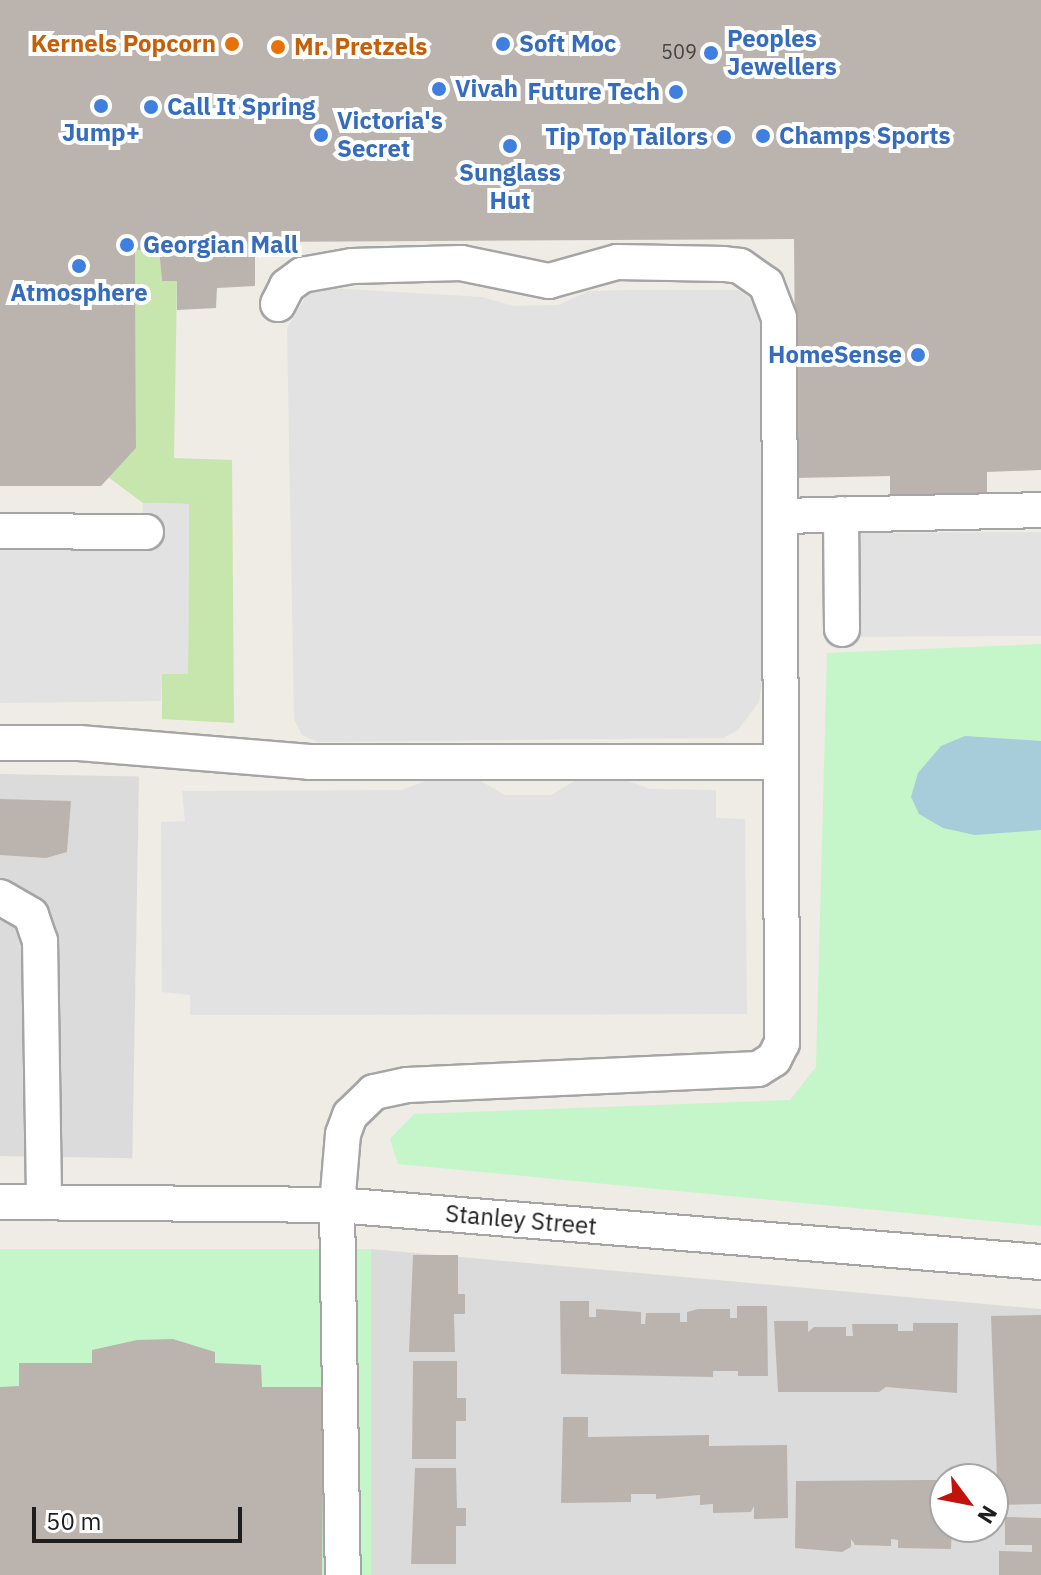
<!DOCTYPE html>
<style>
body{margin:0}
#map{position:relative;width:1041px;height:1575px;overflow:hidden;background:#eeece4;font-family:"IBM Plex Sans",sans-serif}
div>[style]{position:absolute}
.residential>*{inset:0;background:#dcdbdb;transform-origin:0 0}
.grass>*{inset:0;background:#c6e6ad}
.park>*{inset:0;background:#c4f6ca;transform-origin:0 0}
.parking>*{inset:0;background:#e2e2e2}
.water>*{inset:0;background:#a7ccda}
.building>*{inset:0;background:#bbb4ae}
.roads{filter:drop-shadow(2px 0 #a5a5a5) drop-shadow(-2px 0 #a5a5a5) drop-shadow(0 2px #a5a5a5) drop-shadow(0 -2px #a5a5a5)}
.minor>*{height:34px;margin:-17px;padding:0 17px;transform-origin:17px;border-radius:17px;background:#fff}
.dots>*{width:22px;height:22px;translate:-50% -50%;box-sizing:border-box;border:4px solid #fff;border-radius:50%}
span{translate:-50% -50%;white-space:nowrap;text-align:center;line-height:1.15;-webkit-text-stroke:8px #fff;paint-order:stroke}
.number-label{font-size:20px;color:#454442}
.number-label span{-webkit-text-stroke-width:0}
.shop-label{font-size:24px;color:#366cbe;font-weight:700}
.left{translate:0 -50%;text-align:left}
.right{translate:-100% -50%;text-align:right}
.food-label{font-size:24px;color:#c56008;font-weight:700}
.street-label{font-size:24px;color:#1e1e1e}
.north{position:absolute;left:929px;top:1463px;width:80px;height:80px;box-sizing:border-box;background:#fff;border:2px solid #a5a5a5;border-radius:50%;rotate:122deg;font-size:22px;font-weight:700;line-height:32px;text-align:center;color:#1e1e1e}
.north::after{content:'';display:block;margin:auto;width:28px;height:36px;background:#c1130b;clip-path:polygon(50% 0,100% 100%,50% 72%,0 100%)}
.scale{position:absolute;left:32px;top:1507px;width:210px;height:36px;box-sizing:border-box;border:4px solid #1e1e1e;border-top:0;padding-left:10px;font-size:24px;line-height:28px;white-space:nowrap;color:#1e1e1e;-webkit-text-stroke:6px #fff;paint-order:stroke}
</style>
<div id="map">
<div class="residential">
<i style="left:0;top:774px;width:139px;height:382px;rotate:1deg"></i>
<i style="clip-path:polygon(evenodd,371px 1249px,1041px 1309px,1041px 1575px,371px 1575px,371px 1249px,945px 1479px,993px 1479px,993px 1527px,945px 1527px,945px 1479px)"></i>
</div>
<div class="grass">
<i style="clip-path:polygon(159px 249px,162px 281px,177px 281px,174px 458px,232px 460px,234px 723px,162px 719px,162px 674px,188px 673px,189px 504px,143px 503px,108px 477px,136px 448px,135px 250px)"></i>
</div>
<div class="park">
<i style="clip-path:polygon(1041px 644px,1041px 1226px,398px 1164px,390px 1139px,414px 1114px,790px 1100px,816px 1067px,827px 653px)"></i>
<i style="left:371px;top:1249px;width:326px;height:371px;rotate:90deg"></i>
</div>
<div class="parking">
<i style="clip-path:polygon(330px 288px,482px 297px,514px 306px,558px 305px,589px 291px,631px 290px,738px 290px,753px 301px,760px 319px,762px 681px,759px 702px,738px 730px,723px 738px,318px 742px,302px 735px,294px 719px,287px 328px,310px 290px)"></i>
<i style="clip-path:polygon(143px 503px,189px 504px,188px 674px,162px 674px,161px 701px,0 703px,0 539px,142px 538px)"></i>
<i style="clip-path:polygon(1041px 532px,1041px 636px,824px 637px,824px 544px,852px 533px)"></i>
<i style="clip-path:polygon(430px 779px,477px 779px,505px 795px,551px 795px,578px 779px,623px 779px,650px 789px,716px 790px,716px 818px,745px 819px,747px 1014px,190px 1015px,190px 995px,162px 992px,161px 822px,185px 821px,182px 791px,402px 790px)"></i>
</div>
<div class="water">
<i style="clip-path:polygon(965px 736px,1041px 741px,1041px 830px,975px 835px,943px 828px,919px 814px,911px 797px,918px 773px,941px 746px)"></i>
</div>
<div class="building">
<i style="clip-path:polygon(0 0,1041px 0,1041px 470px,987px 472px,987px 496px,890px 498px,890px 476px,796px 478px,794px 239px,255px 242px,255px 286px,217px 288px,216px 308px,177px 310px,177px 281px,162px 281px,159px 249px,135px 250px,136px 448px,101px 486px,0 486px)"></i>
<i style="clip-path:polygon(0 799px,71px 801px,67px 852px,46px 858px,0 855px)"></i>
<i style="clip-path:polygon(413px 1255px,458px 1255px,458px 1294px,465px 1294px,465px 1314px,454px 1314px,455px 1352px,409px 1352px)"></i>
<i style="clip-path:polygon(560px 1301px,589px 1301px,589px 1317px,596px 1317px,596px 1309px,641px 1312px,641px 1324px,645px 1324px,646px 1313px,680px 1313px,680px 1322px,687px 1322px,687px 1312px,698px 1309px,730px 1309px,730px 1318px,737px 1318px,737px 1306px,767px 1306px,768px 1376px,738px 1376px,738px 1371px,713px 1371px,713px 1377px,561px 1374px)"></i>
<i style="clip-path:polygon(1041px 1315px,1041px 1504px,998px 1505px,991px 1316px)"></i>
<i style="clip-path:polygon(774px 1321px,808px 1321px,808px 1332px,814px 1327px,846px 1327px,846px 1336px,853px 1336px,852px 1324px,898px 1324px,898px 1331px,913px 1331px,913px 1323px,958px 1323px,957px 1393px,886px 1387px,879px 1392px,778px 1392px)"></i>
<i style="clip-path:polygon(173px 1339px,215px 1352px,215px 1363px,261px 1365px,262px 1387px,324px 1387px,322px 1575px,0 1575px,0 1387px,19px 1386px,19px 1363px,92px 1363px,92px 1350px,137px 1340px)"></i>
<i style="clip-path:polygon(413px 1361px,457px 1361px,457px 1398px,466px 1398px,466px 1421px,456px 1421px,456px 1459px,412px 1459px)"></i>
<i style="clip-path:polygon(563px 1417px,588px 1417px,588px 1437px,709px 1435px,709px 1446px,787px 1445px,788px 1518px,754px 1519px,754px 1506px,751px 1512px,713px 1513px,713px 1504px,700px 1505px,700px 1495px,656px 1499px,656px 1494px,631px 1494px,631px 1502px,561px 1503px)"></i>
<i style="clip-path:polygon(415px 1468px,456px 1468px,457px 1508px,466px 1508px,466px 1526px,456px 1526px,456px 1564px,411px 1564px)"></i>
<i style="clip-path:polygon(926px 1480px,945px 1480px,945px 1527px,952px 1527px,951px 1549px,898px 1548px,898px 1540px,891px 1539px,891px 1546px,855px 1545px,851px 1539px,851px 1547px,842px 1552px,795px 1548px,796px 1481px)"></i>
<i style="clip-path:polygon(1005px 1517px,1041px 1518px,1041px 1575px,999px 1575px,999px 1551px,1032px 1552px,1032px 1545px,1005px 1545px)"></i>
</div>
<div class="roads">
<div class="minor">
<i style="left:278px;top:304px;width:20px;rotate:-63deg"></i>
<i style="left:287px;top:286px;width:19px;rotate:-36deg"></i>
<i style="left:302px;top:275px;width:51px;rotate:-10.2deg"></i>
<i style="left:352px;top:266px;width:109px;rotate:-1.6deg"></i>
<i style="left:461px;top:263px;width:90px;rotate:11.6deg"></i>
<i style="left:549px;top:281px;width:71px;rotate:-15.6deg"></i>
<i style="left:617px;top:262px;width:107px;rotate:1.1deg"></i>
<i style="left:724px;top:264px;width:16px;rotate:7deg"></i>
<i style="left:740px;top:266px;width:32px;rotate:35deg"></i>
<i style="left:766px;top:284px;width:36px;rotate:69deg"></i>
<i style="left:779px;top:318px;width:725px;rotate:89.76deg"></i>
<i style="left:782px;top:1043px;width:18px;rotate:117deg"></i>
<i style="left:774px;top:1059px;width:19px;rotate:148deg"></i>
<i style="left:758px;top:1069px;width:351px;rotate:177.4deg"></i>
<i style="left:407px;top:1085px;width:34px;rotate:168deg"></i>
<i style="left:374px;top:1092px;width:33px;rotate:136deg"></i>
<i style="left:350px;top:1115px;width:20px;rotate:110deg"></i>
<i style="left:343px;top:1134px;width:71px;rotate:94.8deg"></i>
<i style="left:337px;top:1205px;width:370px;rotate:89.1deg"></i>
<i style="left:841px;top:514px;width:115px;rotate:89.5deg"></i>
<i style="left:781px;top:516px;width:260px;rotate:-1.3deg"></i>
<i style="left:0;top:531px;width:146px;rotate:0.4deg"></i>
<i style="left:0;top:743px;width:79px"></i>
<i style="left:79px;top:743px;width:231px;rotate:4.7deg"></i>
<i style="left:309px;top:762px;width:468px"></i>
<i style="left:0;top:897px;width:36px;rotate:30deg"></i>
<i style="left:31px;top:915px;width:28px;rotate:71deg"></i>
<i style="left:40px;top:941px;width:261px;rotate:89.1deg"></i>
<i style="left:0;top:1202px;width:337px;rotate:0.5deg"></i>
<i style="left:337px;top:1205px;width:706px;rotate:4.63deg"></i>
</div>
</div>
<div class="dots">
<i style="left:232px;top:44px;background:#e8710a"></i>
<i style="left:503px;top:44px;background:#3f7fe0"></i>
<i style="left:278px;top:47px;background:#e8710a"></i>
<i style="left:711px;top:53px;background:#3f7fe0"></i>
<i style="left:439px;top:89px;background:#3f7fe0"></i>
<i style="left:676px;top:92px;background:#3f7fe0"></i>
<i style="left:101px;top:106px;background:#3f7fe0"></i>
<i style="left:151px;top:107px;background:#3f7fe0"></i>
<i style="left:321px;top:135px;background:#3f7fe0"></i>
<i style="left:763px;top:136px;background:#3f7fe0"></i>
<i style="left:724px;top:137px;background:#3f7fe0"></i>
<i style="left:510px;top:146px;background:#3f7fe0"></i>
<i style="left:127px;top:245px;background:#3f7fe0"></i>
<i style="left:79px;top:266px;background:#3f7fe0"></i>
<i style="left:918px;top:355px;background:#3f7fe0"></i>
</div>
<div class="number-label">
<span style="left:679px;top:51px">509</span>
</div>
<div class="shop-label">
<span class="left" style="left:727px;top:53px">Peoples<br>Jewellers</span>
<span class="left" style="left:519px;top:44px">Soft Moc</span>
<span class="left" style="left:455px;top:89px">Vivah</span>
<span class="right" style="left:660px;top:92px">Future Tech</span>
<span class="left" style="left:167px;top:107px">Call It Spring</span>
<span class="left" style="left:337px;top:135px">Victoria's<br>Secret</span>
<span style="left:101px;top:133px">Jump+</span>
<span class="left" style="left:779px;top:136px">Champs Sports</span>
<span class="right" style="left:708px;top:137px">Tip Top Tailors</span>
<span style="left:510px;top:187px">Sunglass<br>Hut</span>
<span class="left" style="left:143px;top:245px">Georgian Mall</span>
<span style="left:79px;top:293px">Atmosphere</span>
<span class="right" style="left:902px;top:355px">HomeSense</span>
</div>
<div class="food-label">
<span class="right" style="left:216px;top:44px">Kernels Popcorn</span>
<span class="left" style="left:294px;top:47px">Mr. Pretzels</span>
</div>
<div class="street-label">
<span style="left:521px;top:1220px;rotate:5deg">Stanley Street</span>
</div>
<div class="north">N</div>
<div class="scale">50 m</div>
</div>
